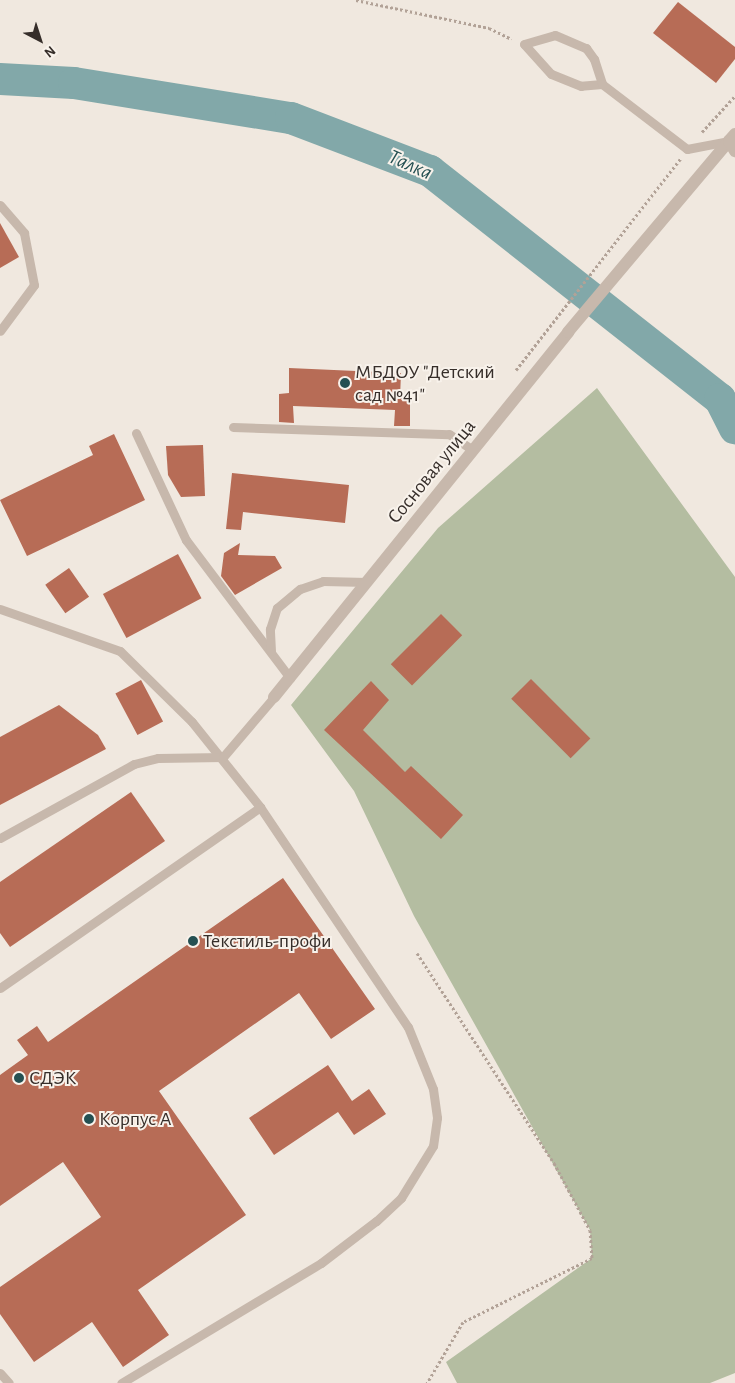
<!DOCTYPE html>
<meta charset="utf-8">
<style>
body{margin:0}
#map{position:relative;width:735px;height:1383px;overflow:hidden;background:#f0e8df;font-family:"Alegreya Sans",sans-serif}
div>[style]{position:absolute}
.green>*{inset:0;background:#b4bda1}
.river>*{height:32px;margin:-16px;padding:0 16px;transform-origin:16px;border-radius:16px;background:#82a8a9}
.building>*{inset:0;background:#b76c56;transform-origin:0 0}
.path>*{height:3px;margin-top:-1.5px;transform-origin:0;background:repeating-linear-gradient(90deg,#b2a297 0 2.5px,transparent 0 5px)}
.service>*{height:9px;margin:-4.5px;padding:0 4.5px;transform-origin:4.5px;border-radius:4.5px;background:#c7b8ac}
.minor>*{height:12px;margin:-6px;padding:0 6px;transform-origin:6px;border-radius:6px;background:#c7b8ac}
.tertiary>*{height:12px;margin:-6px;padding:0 6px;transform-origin:6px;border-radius:6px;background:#c7b8ac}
.dots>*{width:14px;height:14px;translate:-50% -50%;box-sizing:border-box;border:2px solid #f8f2eb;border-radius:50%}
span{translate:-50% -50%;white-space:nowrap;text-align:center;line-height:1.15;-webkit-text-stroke:4px #f8f2eb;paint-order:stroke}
.poi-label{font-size:20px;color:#362e2a}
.left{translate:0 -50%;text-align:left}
.street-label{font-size:20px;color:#362e2a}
.water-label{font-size:21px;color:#255052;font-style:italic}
.north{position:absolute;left:15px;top:15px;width:50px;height:50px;-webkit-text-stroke:4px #f8f2eb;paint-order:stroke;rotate:140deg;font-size:14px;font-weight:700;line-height:20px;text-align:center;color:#362e2a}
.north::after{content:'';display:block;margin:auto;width:18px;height:22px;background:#362e2a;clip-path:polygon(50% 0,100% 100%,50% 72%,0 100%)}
</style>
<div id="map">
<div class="green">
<i style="clip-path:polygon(597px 388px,735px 577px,735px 1373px,710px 1383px,457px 1383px,446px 1362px,592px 1258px,590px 1230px,414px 916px,354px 791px,291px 705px,438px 528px)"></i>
</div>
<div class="river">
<i style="left:0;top:79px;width:74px;rotate:3.1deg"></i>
<i style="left:74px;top:83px;width:220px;rotate:9.2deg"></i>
<i style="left:291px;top:118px;width:149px;rotate:20.9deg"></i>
<i style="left:430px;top:171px;width:369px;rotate:38.2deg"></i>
<i style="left:720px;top:399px;width:33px;rotate:63deg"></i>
</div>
<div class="building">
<i style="clip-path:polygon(678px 2px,735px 47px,735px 59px,716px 83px,653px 33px)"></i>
<i style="clip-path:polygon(0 223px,19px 257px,0 268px)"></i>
<i style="clip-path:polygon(289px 368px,401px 373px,400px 398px,410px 397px,410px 426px,394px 426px,395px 410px,293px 406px,294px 423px,279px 422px,279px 394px,289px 393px)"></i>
<i style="clip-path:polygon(114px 434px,145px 500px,27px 556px,0 500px,93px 455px,89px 446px)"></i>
<i style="clip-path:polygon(203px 445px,205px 496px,181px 497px,168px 475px,166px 446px)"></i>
<i style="clip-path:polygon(232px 473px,349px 485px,345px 523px,243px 512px,241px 530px,226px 529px)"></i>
<i style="clip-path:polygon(240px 543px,238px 555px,275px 556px,282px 568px,235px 595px,221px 576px,224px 553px)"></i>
<i style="left:178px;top:554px;width:50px;height:85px;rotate:62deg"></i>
<i style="left:69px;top:568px;width:35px;height:29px;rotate:55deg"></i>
<i style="left:441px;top:614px;width:30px;height:71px;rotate:45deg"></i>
<i style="left:531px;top:679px;width:84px;height:28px;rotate:45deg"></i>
<i style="left:141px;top:680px;width:47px;height:29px;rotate:62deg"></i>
<i style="clip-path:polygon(371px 681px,389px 700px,363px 730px,405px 772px,411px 766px,463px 815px,441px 839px,324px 730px)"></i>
<i style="clip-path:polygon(59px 705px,98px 735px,106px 749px,0 805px,0 737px)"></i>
<i style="clip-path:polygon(131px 792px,165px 841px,10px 947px,0 933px,0 882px)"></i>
<i style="clip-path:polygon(283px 878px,375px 1009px,331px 1039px,299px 993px,159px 1091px,246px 1215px,138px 1290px,169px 1335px,123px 1367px,92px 1322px,34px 1362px,0 1314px,0 1287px,101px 1217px,63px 1162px,0 1206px,0 1075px,28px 1055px,17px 1040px,37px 1026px,48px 1042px)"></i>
<i style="clip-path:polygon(328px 1065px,352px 1101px,369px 1089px,386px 1114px,354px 1135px,338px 1112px,274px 1155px,249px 1118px)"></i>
</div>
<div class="path">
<i style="left:356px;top:0;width:136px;rotate:11.9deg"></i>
<i style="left:489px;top:28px;width:25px;rotate:26deg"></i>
<i style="left:702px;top:132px;width:49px;rotate:-47.5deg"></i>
<i style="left:516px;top:370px;width:269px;rotate:-52.1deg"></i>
<i style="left:417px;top:953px;width:251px;rotate:56.9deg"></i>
<i style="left:554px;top:1163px;width:76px;rotate:61.8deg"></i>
<i style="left:590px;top:1230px;width:28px;rotate:86deg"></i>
<i style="left:592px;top:1258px;width:144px;rotate:153.6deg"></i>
<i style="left:463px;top:1322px;width:71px;rotate:120.5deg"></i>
</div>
<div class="service">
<i style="left:602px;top:84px;width:21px;rotate:175deg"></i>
<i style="left:581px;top:86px;width:32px;rotate:-158deg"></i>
<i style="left:551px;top:74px;width:40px;rotate:-132deg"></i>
<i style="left:524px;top:44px;width:32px;rotate:-16deg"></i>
<i style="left:555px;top:35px;width:34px;rotate:23deg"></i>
<i style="left:586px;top:48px;width:14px;rotate:54deg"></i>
<i style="left:594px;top:59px;width:26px;rotate:72deg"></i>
<i style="left:602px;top:84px;width:107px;rotate:37.4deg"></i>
<i style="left:687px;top:149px;width:43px;rotate:-10.8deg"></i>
<i style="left:0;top:205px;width:37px;rotate:49deg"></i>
<i style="left:24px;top:233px;width:53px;rotate:79.1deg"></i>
<i style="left:34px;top:285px;width:57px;rotate:126.5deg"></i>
<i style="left:233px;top:427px;width:216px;rotate:1.9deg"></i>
<i style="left:449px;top:434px;width:29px;rotate:34deg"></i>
<i style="left:136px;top:433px;width:118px;rotate:65deg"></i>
<i style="left:186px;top:540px;width:173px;rotate:53deg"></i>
<i style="left:0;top:609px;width:127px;rotate:19.3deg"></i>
<i style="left:120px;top:651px;width:101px;rotate:44.6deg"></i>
<i style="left:192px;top:722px;width:109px;rotate:51.3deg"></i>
<i style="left:260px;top:807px;width:265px;rotate:56.1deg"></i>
<i style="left:408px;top:1027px;width:67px;rotate:68deg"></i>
<i style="left:433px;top:1089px;width:29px;rotate:82deg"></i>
<i style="left:437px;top:1118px;width:28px;rotate:98deg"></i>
<i style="left:433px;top:1146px;width:61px;rotate:121.6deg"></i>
<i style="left:401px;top:1198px;width:34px;rotate:137deg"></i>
<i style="left:376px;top:1221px;width:69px;rotate:142.6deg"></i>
<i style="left:321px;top:1263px;width:233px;rotate:149deg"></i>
<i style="left:271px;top:651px;width:22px;rotate:-93deg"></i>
<i style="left:270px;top:629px;width:22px;rotate:-72deg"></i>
<i style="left:277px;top:608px;width:30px;rotate:-40deg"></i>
<i style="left:300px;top:589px;width:24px;rotate:-19deg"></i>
<i style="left:323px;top:581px;width:44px;rotate:1.3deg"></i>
<i style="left:0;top:838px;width:153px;rotate:-28.9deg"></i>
<i style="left:134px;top:764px;width:25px;rotate:-14deg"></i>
<i style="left:158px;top:758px;width:65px;rotate:-0.9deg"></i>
<i style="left:223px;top:757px;width:79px;rotate:-49.6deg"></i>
<i style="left:0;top:988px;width:317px;rotate:-34.8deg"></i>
<i style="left:0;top:1373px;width:13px;rotate:48deg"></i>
</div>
<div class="minor">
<i style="left:274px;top:697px;width:469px;rotate:-51.1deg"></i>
<i style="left:568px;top:332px;width:250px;rotate:-49.9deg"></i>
</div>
<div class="tertiary">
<i style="left:735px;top:134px;width:9px;rotate:131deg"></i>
<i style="left:729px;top:141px;width:12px;rotate:59deg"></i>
</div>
<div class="dots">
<i style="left:345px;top:383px;background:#255052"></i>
<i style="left:193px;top:941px;background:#255052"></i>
<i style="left:19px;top:1078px;background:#255052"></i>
<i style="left:89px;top:1119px;background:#255052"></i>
</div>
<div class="poi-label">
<span class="left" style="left:355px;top:384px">МБДОУ "Детский<br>сад №41"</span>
<span class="left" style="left:203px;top:941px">Текстиль-профи</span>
<span class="left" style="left:29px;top:1078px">СДЭК</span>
<span class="left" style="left:99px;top:1119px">Корпус А</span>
</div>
<div class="street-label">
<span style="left:432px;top:472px;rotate:-51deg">Сосновая улица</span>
</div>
<div class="water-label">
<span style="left:410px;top:165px;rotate:24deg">Талка</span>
</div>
<div class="north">N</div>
</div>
